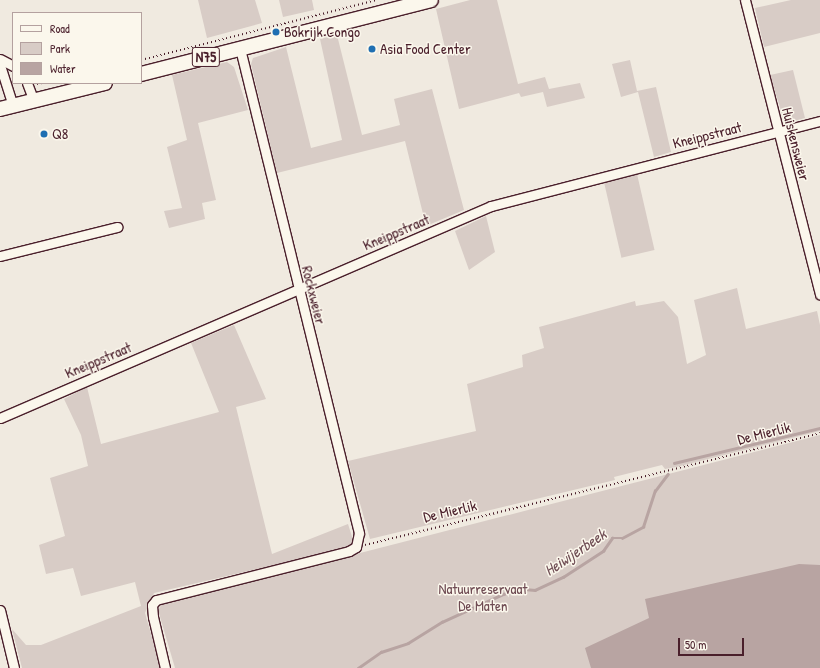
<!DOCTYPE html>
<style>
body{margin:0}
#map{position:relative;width:820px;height:668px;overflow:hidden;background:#f0eae0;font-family:"Patrick Hand",sans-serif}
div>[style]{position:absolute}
.green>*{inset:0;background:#d8ccc6;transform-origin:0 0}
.water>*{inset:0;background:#b8a4a2}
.stream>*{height:2.5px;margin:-1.25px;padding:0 1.25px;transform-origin:1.25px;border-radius:1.25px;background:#b8a4a2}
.path>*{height:1.5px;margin-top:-0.75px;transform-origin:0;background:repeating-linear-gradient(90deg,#4a1f2b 0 1px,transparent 0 4px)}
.roads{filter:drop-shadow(1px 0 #4a1f2b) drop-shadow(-1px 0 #4a1f2b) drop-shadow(0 1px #4a1f2b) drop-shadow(0 -1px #4a1f2b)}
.street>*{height:9px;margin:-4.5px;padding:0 4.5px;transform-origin:4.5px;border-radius:4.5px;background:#fbf7ec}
.primary>*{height:14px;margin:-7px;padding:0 7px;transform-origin:7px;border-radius:7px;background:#fbf7ec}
.dots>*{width:11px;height:11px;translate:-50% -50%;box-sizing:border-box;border:2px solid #fbf7ec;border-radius:50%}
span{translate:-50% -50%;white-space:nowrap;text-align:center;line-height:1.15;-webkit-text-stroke:3px #fbf7ec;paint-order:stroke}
.shield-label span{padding:1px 3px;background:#fbf7ec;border:1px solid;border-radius:3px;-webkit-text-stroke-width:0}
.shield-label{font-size:14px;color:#4a1f2b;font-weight:700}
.poi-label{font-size:15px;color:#4a1f2b}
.left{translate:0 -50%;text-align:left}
.street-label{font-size:15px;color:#4a1f2b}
.park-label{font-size:15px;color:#6e4a52}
.water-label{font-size:16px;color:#704e55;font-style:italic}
.legend{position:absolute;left:12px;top:12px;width:130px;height:72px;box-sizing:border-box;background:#fbf7ec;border:1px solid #b4a19f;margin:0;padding:5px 7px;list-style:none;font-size:12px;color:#4a1f2b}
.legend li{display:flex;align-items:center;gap:8px;height:20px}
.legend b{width:20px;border:1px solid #b4a19f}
.scale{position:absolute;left:678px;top:638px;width:66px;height:18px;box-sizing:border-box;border:2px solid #4a1f2b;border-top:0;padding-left:5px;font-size:12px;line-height:14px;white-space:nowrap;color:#4a1f2b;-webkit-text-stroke:3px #fbf7ec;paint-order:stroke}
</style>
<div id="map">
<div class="green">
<i style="clip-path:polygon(198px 0,255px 0,262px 23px,207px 38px)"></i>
<i style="clip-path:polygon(279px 0,312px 0,314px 10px,283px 17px)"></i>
<i style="clip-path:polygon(470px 0,497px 0,518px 84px,545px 77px,549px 89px,580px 83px,585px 98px,547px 107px,543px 92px,521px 97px,519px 93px,459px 109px,436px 9px)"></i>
<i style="clip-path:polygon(791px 0,820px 0,820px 33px,764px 47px,755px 8px)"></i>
<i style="clip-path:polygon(337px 35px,362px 135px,400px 125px,394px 99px,432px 89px,464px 210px,426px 226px,405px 141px,277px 173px,251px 64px,253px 58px,286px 47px,311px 148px,342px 140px,320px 39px)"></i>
<i style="clip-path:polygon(630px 60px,637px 91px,656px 87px,671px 152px,654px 157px,638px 92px,621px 97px,612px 64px)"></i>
<i style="clip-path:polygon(227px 62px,234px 67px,248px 110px,198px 123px,216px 200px,202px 203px,205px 219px,169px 228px,164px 211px,182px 208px,167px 147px,187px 140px,172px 75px)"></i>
<i style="clip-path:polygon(793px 70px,805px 118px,790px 122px,783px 117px,770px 75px)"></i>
<i style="left:637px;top:174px;width:78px;height:34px;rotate:77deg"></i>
<i style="clip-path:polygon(486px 216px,495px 252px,469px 270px,455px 231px)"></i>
<i style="clip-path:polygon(737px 288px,746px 329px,817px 311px,820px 325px,820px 431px,676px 467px,665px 469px,662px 465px,614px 477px,615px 480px,370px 539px,348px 461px,476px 431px,467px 384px,523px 367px,522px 355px,544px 348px,539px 327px,635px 301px,636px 306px,664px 301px,678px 317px,687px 364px,706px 355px,694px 300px)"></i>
<i style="clip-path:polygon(234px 325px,266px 399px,236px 407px,272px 554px,348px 524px,354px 543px,347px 548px,154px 593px,145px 613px,161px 668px,22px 668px,12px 629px,26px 645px,41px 645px,141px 606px,135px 582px,81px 596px,73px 568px,46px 574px,39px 545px,65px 536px,50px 478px,88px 466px,81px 435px,64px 399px,87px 387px,101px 444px,219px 412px,191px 343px)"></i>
<i style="clip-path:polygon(820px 435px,820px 668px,175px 668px,158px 610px,162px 604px)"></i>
</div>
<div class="water">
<i style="clip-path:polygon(799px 564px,820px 565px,820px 668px,591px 668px,585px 648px,649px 618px,645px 599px)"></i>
</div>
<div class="stream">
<i style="left:674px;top:463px;width:150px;rotate:-13.5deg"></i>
<i style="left:358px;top:668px;width:28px;rotate:-35deg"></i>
<i style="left:381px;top:652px;width:28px;rotate:-18deg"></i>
<i style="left:408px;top:643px;width:40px;rotate:-32deg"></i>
<i style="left:442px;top:622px;width:67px;rotate:-24.7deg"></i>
<i style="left:503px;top:594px;width:22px;rotate:-13deg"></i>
<i style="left:524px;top:589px;width:11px;rotate:5deg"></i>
<i style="left:535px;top:590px;width:31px;rotate:-25deg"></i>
<i style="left:563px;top:577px;width:48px;rotate:-33deg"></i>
<i style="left:603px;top:551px;width:16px;rotate:-55deg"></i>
<i style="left:612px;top:538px;width:10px"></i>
<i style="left:622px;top:538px;width:24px;rotate:-28deg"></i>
<i style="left:643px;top:527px;width:38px;rotate:-72deg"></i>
<i style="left:655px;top:491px;width:21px;rotate:-53deg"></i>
</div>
<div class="path">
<i style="left:141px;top:60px;width:244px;rotate:-14.3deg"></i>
<i style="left:37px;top:84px;width:5px;rotate:-11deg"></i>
<i style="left:365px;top:545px;width:469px;rotate:-13.8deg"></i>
</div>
<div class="roads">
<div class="street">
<i style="left:745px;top:0;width:304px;rotate:75.7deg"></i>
<i style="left:0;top:59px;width:15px;rotate:28deg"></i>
<i style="left:0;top:65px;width:43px;rotate:72.4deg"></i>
<i style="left:27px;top:83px;width:19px;rotate:69deg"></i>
<i style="left:0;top:256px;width:121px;rotate:-13.9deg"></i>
<i style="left:0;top:418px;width:535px;rotate:-23.35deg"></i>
<i style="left:491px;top:206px;width:340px;rotate:-14.5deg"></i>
<i style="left:0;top:610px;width:60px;rotate:76.4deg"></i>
<i style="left:165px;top:668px;width:52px;rotate:-103.2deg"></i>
<i style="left:153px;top:617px;width:12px;rotate:-95deg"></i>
<i style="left:152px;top:605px;width:6px;rotate:-51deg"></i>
<i style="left:156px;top:600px;width:199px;rotate:-14.2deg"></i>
<i style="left:349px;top:551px;width:8px;rotate:-30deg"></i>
<i style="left:356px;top:547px;width:14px;rotate:-78deg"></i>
<i style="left:359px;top:533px;width:498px;rotate:-103.8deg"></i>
</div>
<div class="primary">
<i style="left:141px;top:74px;width:299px;rotate:-14.3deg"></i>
<i style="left:0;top:109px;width:108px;rotate:-13.9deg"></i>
</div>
</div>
<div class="dots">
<i style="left:276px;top:32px;background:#1f6fb2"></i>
<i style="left:372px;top:49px;background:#1f6fb2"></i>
<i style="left:44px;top:134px;background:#1f6fb2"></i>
</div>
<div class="shield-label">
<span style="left:206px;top:57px">N75</span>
</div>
<div class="poi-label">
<span class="left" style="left:284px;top:32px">Bokrijk Congo</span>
<span class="left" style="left:380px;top:49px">Asia Food Center</span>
<span class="left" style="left:52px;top:134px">Q8</span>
</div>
<div class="street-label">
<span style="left:707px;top:135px;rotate:-14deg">Kneippstraat</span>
<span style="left:796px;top:144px;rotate:76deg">Huiskensweier</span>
<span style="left:396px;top:232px;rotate:-23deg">Kneippstraat</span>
<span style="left:314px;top:295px;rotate:76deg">Rockxweier</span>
<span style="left:98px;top:360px;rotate:-23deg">Kneippstraat</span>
<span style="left:764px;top:433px;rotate:-14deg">De Mierlik</span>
<span style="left:450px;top:511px;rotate:-13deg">De Mierlik</span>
</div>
<div class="park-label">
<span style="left:483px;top:597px">Natuurreservaat<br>De Maten</span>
</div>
<div class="water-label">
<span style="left:575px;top:552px;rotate:-34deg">Heiwijerbeek</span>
</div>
<ul class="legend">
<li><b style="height:5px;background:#fbf7ec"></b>Road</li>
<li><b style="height:11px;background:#d8ccc6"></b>Park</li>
<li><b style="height:11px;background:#b8a4a2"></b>Water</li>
</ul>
<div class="scale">50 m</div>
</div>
